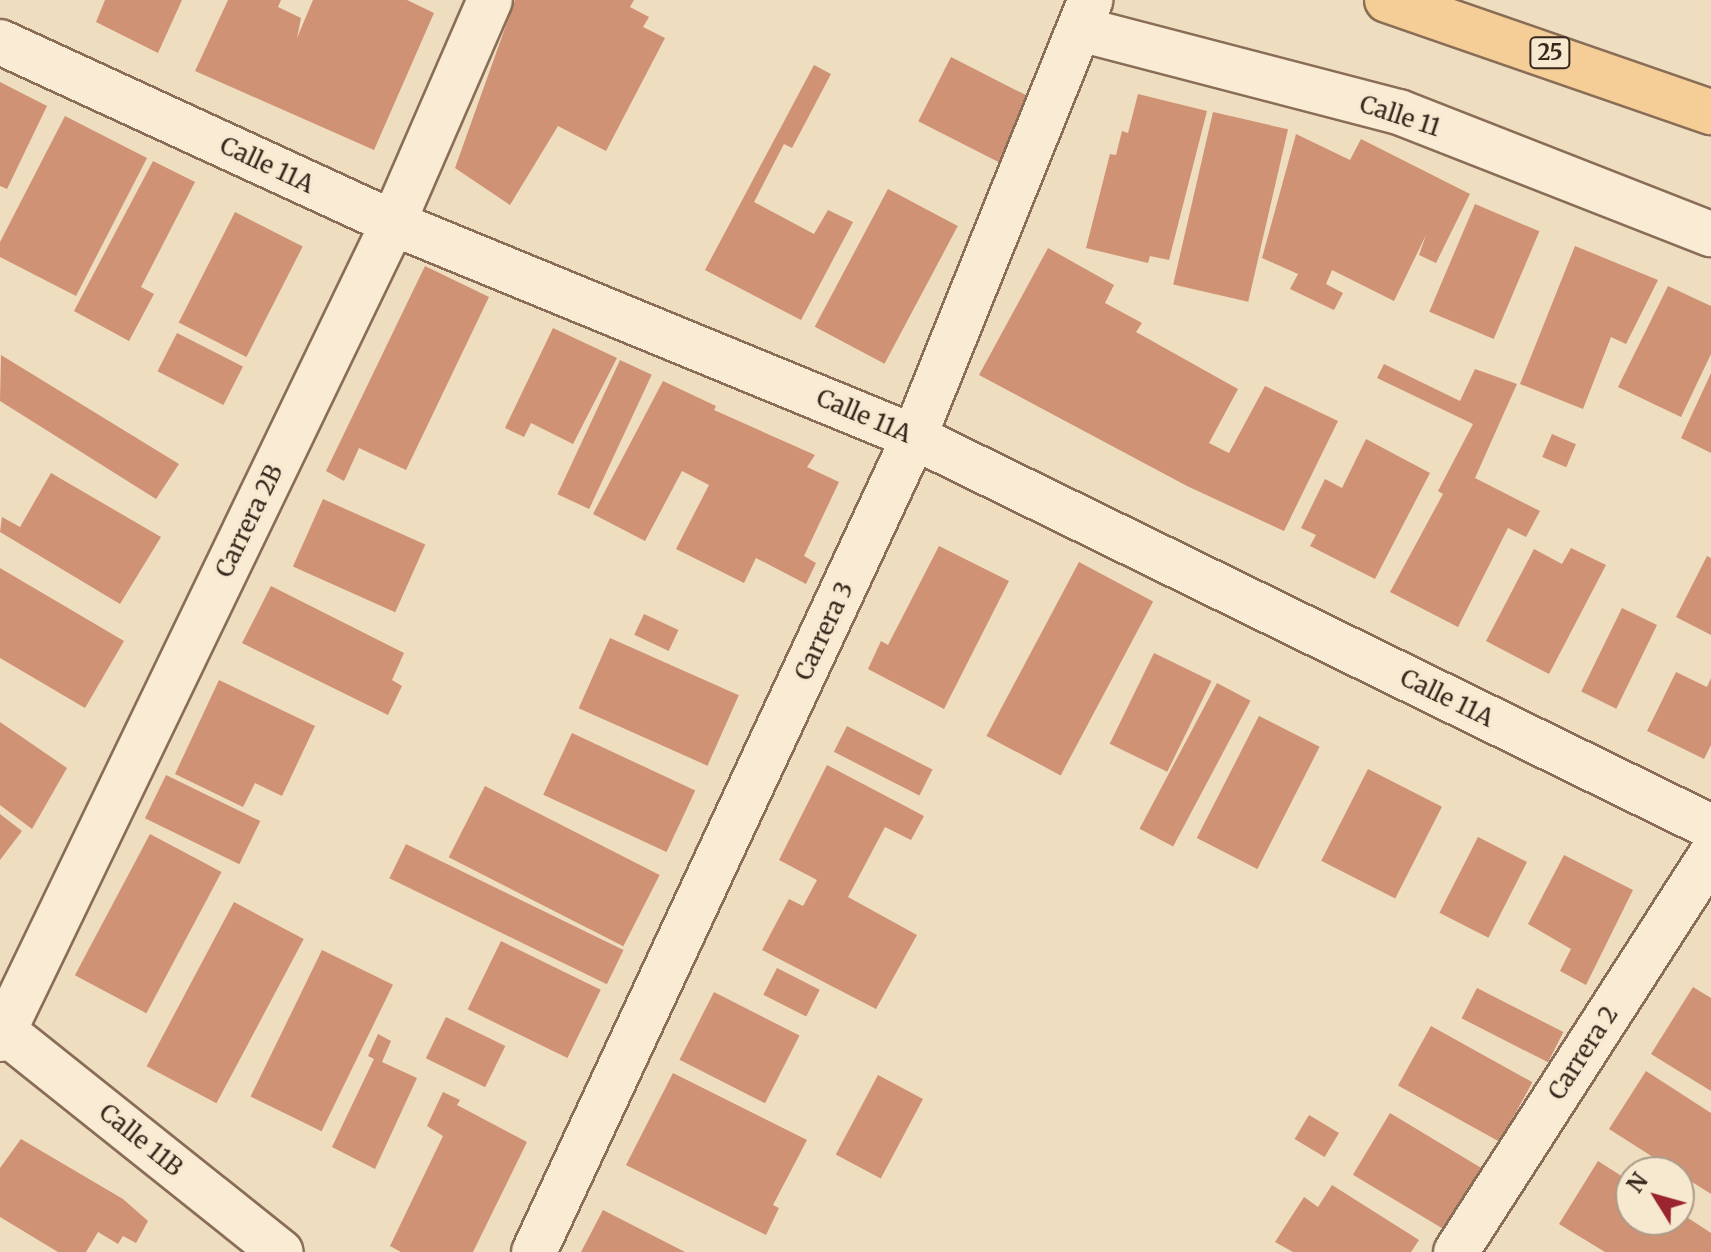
<!DOCTYPE html>
<style>
body{margin:0}
#map{position:relative;width:1711px;height:1252px;overflow:hidden;background:#efddc0;font-family:Merriweather,serif}
div>[style]{position:absolute}
.building>*{inset:0;background:#cf9275;transform-origin:0 0}
.roads{filter:drop-shadow(2px 0 #896d57) drop-shadow(-2px 0 #896d57) drop-shadow(0 2px #896d57) drop-shadow(0 -2px #896d57)}
.minor>*{height:44px;margin:-22px;padding:0 22px;transform-origin:22px;border-radius:22px;background:#faebd4}
.major>*{height:44px;margin:-22px;padding:0 22px;transform-origin:22px;border-radius:22px;background:#f4ce96}
span{translate:-50% -50%;white-space:nowrap;text-align:center;line-height:1.15;-webkit-text-stroke:6px #f7e8d0;paint-order:stroke}
.shield-label span{padding:2px 6px;background:#f7e8d0;border:2px solid;border-radius:6px;-webkit-text-stroke-width:0}
.shield-label{font-size:22px;color:#38271c;font-weight:700}
.street-label{font-size:24px;color:#38271c}
.north{position:absolute;left:1615px;top:1156px;width:80px;height:80px;box-sizing:border-box;background:#f7e8d0;border:2px solid #ab9b88;border-radius:50%;rotate:307deg;font-size:22px;font-weight:700;line-height:32px;text-align:center;color:#38271c}
.north::after{content:'';display:block;margin:auto;width:28px;height:36px;background:#9a2531;clip-path:polygon(50% 0,100% 100%,50% 72%,0 100%)}
</style>
<div id="map">
<div class="building">
<i style="clip-path:polygon(105px 0,182px 0,158px 53px,96px 22px)"></i>
<i style="clip-path:polygon(228px 0,281px 0,278px 7px,301px 18px,297px 38px,313px 0,407px 0,434px 13px,374px 150px,195px 71px)"></i>
<i style="clip-path:polygon(515px 0,634px 0,630px 7px,649px 17px,643px 27px,665px 38px,606px 151px,558px 126px,510px 205px,455px 168px)"></i>
<i style="left:951px;top:57px;width:96px;height:72px;rotate:27deg"></i>
<i style="clip-path:polygon(814px 65px,831px 74px,792px 148px,784px 144px,754px 202px,814px 234px,828px 210px,853px 222px,801px 320px,705px 270px)"></i>
<i style="clip-path:polygon(0 82px,47px 106px,7px 189px,0 186px)"></i>
<i style="clip-path:polygon(1138px 94px,1207px 111px,1169px 260px,1150px 256px,1148px 263px,1086px 248px,1110px 154px,1116px 155px,1122px 131px,1128px 133px)"></i>
<i style="left:1213px;top:112px;width:77px;height:177px;rotate:13deg"></i>
<i style="clip-path:polygon(65px 116px,147px 158px,76px 296px,0 257px,0 242px)"></i>
<i style="clip-path:polygon(1296px 134px,1350px 160px,1361px 139px,1470px 194px,1436px 263px,1419px 255px,1426px 235px,1394px 301px,1332px 270px,1326px 284px,1343px 293px,1334px 310px,1290px 289px,1298px 274px,1262px 258px)"></i>
<i style="clip-path:polygon(153px 161px,195px 182px,141px 287px,154px 294px,129px 341px,74px 311px)"></i>
<i style="left:888px;top:189px;width:79px;height:156px;rotate:28deg"></i>
<i style="left:1475px;top:204px;width:70px;height:117px;rotate:23deg"></i>
<i style="left:235px;top:212px;width:76px;height:124px;rotate:27deg"></i>
<i style="clip-path:polygon(1575px 246px,1658px 280px,1626px 344px,1611px 337px,1583px 409px,1520px 384px)"></i>
<i style="clip-path:polygon(1048px 248px,1114px 285px,1105px 303px,1142px 323px,1136px 332px,1238px 389px,1209px 443px,1229px 453px,1265px 386px,1338px 421px,1284px 531px,1187px 486px,979px 375px)"></i>
<i style="clip-path:polygon(425px 266px,489px 297px,406px 470px,359px 448px,344px 481px,326px 471px)"></i>
<i style="clip-path:polygon(1668px 286px,1711px 306px,1711px 354px,1681px 417px,1618px 387px)"></i>
<i style="clip-path:polygon(553px 328px,617px 358px,573px 444px,531px 423px,524px 437px,505px 428px)"></i>
<i style="left:177px;top:333px;width:74px;height:43px;rotate:27deg"></i>
<i style="clip-path:polygon(1px 355px,179px 464px,156px 499px,0 401px)"></i>
<i style="left:620px;top:360px;width:35px;height:148px;rotate:25deg"></i>
<i style="clip-path:polygon(1384px 364px,1460px 401px,1475px 369px,1517px 384px,1475px 478px,1540px 511px,1526px 537px,1508px 528px,1458px 627px,1390px 592px,1443px 494px,1438px 491px,1473px 424px,1377px 378px)"></i>
<i style="clip-path:polygon(1711px 373px,1711px 453px,1681px 438px)"></i>
<i style="clip-path:polygon(663px 381px,716px 406px,714px 410px,815px 455px,807px 467px,839px 482px,804px 556px,816px 563px,806px 584px,756px 558px,744px 583px,676px 549px,709px 485px,682px 471px,645px 541px,593px 514px)"></i>
<i style="left:1552px;top:434px;width:26px;height:25px;rotate:23deg"></i>
<i style="clip-path:polygon(1366px 439px,1430px 473px,1375px 579px,1310px 546px,1316px 535px,1301px 528px,1325px 479px,1342px 488px)"></i>
<i style="clip-path:polygon(51px 473px,161px 537px,120px 604px,0 532px,2px 517px,20px 527px)"></i>
<i style="left:323px;top:499px;width:112px;height:74px;rotate:24deg"></i>
<i style="clip-path:polygon(939px 546px,1009px 581px,944px 709px,868px 669px,881px 641px,888px 645px)"></i>
<i style="clip-path:polygon(1571px 548px,1606px 565px,1549px 674px,1486px 641px,1534px 549px,1562px 564px)"></i>
<i style="clip-path:polygon(1707px 556px,1711px 558px,1711px 635px,1676px 617px)"></i>
<i style="left:1079px;top:562px;width:84px;height:197px;rotate:28deg"></i>
<i style="clip-path:polygon(0 568px,124px 641px,85px 708px,0 658px)"></i>
<i style="clip-path:polygon(271px 586px,404px 653px,392px 680px,402px 686px,388px 715px,242px 643px)"></i>
<i style="left:1622px;top:608px;width:39px;height:93px;rotate:26deg"></i>
<i style="left:644px;top:614px;width:38px;height:23px;rotate:25deg"></i>
<i style="left:610px;top:638px;width:141px;height:77px;rotate:24deg"></i>
<i style="left:1154px;top:653px;width:64px;height:101px;rotate:26deg"></i>
<i style="clip-path:polygon(1676px 672px,1707px 687px,1711px 678px,1711px 745px,1704px 759px,1647px 731px)"></i>
<i style="clip-path:polygon(219px 680px,315px 726px,282px 796px,255px 783px,243px 807px,175px 774px)"></i>
<i style="left:1217px;top:683px;width:38px;height:165px;rotate:28deg"></i>
<i style="left:1259px;top:716px;width:68px;height:137px;rotate:27deg"></i>
<i style="clip-path:polygon(0 722px,67px 768px,32px 829px,0 805px)"></i>
<i style="left:847px;top:726px;width:96px;height:29px;rotate:27deg"></i>
<i style="left:572px;top:733px;width:136px;height:68px;rotate:25deg"></i>
<i style="clip-path:polygon(827px 765px,924px 816px,911px 840px,885px 827px,848px 897px,917px 935px,876px 1009px,762px 950px,789px 899px,803px 906px,817px 880px,779px 860px)"></i>
<i style="left:1368px;top:769px;width:83px;height:103px;rotate:27deg"></i>
<i style="left:166px;top:775px;width:105px;height:48px;rotate:26deg"></i>
<i style="left:485px;top:786px;width:196px;height:80px;rotate:27deg"></i>
<i style="clip-path:polygon(0 814px,22px 831px,0 860px)"></i>
<i style="left:150px;top:834px;width:81px;height:160px;rotate:28deg"></i>
<i style="left:1478px;top:837px;width:55px;height:85px;rotate:27deg"></i>
<i style="left:406px;top:844px;width:242px;height:38px;rotate:26deg"></i>
<i style="clip-path:polygon(1564px 855px,1633px 890px,1586px 985px,1560px 971px,1571px 949px,1528px 924px)"></i>
<i style="left:234px;top:902px;width:79px;height:186px;rotate:28deg"></i>
<i style="left:501px;top:941px;width:111px;height:76px;rotate:26deg"></i>
<i style="left:322px;top:950px;width:79px;height:163px;rotate:26deg"></i>
<i style="left:777px;top:968px;width:48px;height:30px;rotate:27deg"></i>
<i style="clip-path:polygon(1693px 987px,1711px 998px,1711px 1091px,1651px 1054px)"></i>
<i style="left:1477px;top:988px;width:97px;height:34px;rotate:27deg"></i>
<i style="left:714px;top:992px;width:96px;height:76px;rotate:27deg"></i>
<i style="left:446px;top:1017px;width:66px;height:46px;rotate:26deg"></i>
<i style="left:1431px;top:1026px;width:116px;height:68px;rotate:29deg"></i>
<i style="clip-path:polygon(378px 1034px,391px 1041px,382px 1062px,417px 1078px,375px 1169px,332px 1147px,374px 1059px,368px 1056px)"></i>
<i style="clip-path:polygon(1646px 1071px,1711px 1113px,1711px 1194px,1609px 1129px)"></i>
<i style="clip-path:polygon(673px 1073px,807px 1140px,773px 1205px,779px 1208px,766px 1235px,626px 1165px)"></i>
<i style="left:878px;top:1075px;width:51px;height:90px;rotate:28deg"></i>
<i style="clip-path:polygon(443px 1092px,460px 1100px,457px 1105px,527px 1142px,473px 1252px,401px 1252px,390px 1246px,443px 1136px,427px 1126px)"></i>
<i style="left:1390px;top:1113px;width:109px;height:72px;rotate:31deg"></i>
<i style="left:1309px;top:1115px;width:35px;height:28px;rotate:31deg"></i>
<i style="clip-path:polygon(21px 1139px,123px 1199px,148px 1221px,136px 1243px,123px 1236px,118px 1244px,98px 1232px,86px 1252px,58px 1252px,0 1217px,0 1168px)"></i>
<i style="clip-path:polygon(1598px 1161px,1631px 1182px,1631px 1220px,1679px 1220px,1679px 1212px,1711px 1233px,1711px 1252px,1605px 1252px,1559px 1224px)"></i>
<i style="clip-path:polygon(1332px 1185px,1419px 1240px,1411px 1252px,1293px 1252px,1275px 1242px,1304px 1197px,1318px 1207px)"></i>
<i style="clip-path:polygon(603px 1210px,685px 1252px,581px 1252px)"></i>
</div>
<div class="roads">
<div class="minor">
<i style="left:1080px;top:29px;width:330px;rotate:14.6deg"></i>
<i style="left:1399px;top:112px;width:335px;rotate:21.4deg"></i>
<i style="left:0;top:42px;width:433px;rotate:24.7deg"></i>
<i style="left:393px;top:223px;width:563px;rotate:22.33deg"></i>
<i style="left:914px;top:437px;width:887px;rotate:26.07deg"></i>
<i style="left:0;top:1028px;width:359px;rotate:38.6deg"></i>
<i style="left:0;top:1039px;width:906px;rotate:-64.28deg"></i>
<i style="left:393px;top:223px;width:243px;rotate:-66.5deg"></i>
<i style="left:534px;top:1252px;width:899px;rotate:-65deg"></i>
<i style="left:914px;top:437px;width:471px;rotate:-68deg"></i>
<i style="left:1456px;top:1252px;width:472px;rotate:-57.3deg"></i>
</div>
<div class="major">
<i style="left:1387px;top:0;width:343px;rotate:19.1deg"></i>
</div>
</div>
<div class="shield-label">
<span style="left:1550px;top:53px">25</span>
</div>
<div class="street-label">
<span style="left:1400px;top:116px;rotate:18deg">Calle 11</span>
<span style="left:267px;top:165px;rotate:25deg">Calle 11A</span>
<span style="left:864px;top:416px;rotate:23deg">Calle 11A</span>
<span style="left:249px;top:521px;rotate:-64deg">Carrera 2B</span>
<span style="left:824px;top:631px;rotate:-65deg">Carrera 3</span>
<span style="left:1447px;top:698px;rotate:26deg">Calle 11A</span>
<span style="left:1583px;top:1053px;rotate:-57deg">Carrera 2</span>
<span style="left:141px;top:1140px;rotate:39deg">Calle 11B</span>
</div>
<div class="north">N</div>
</div>
